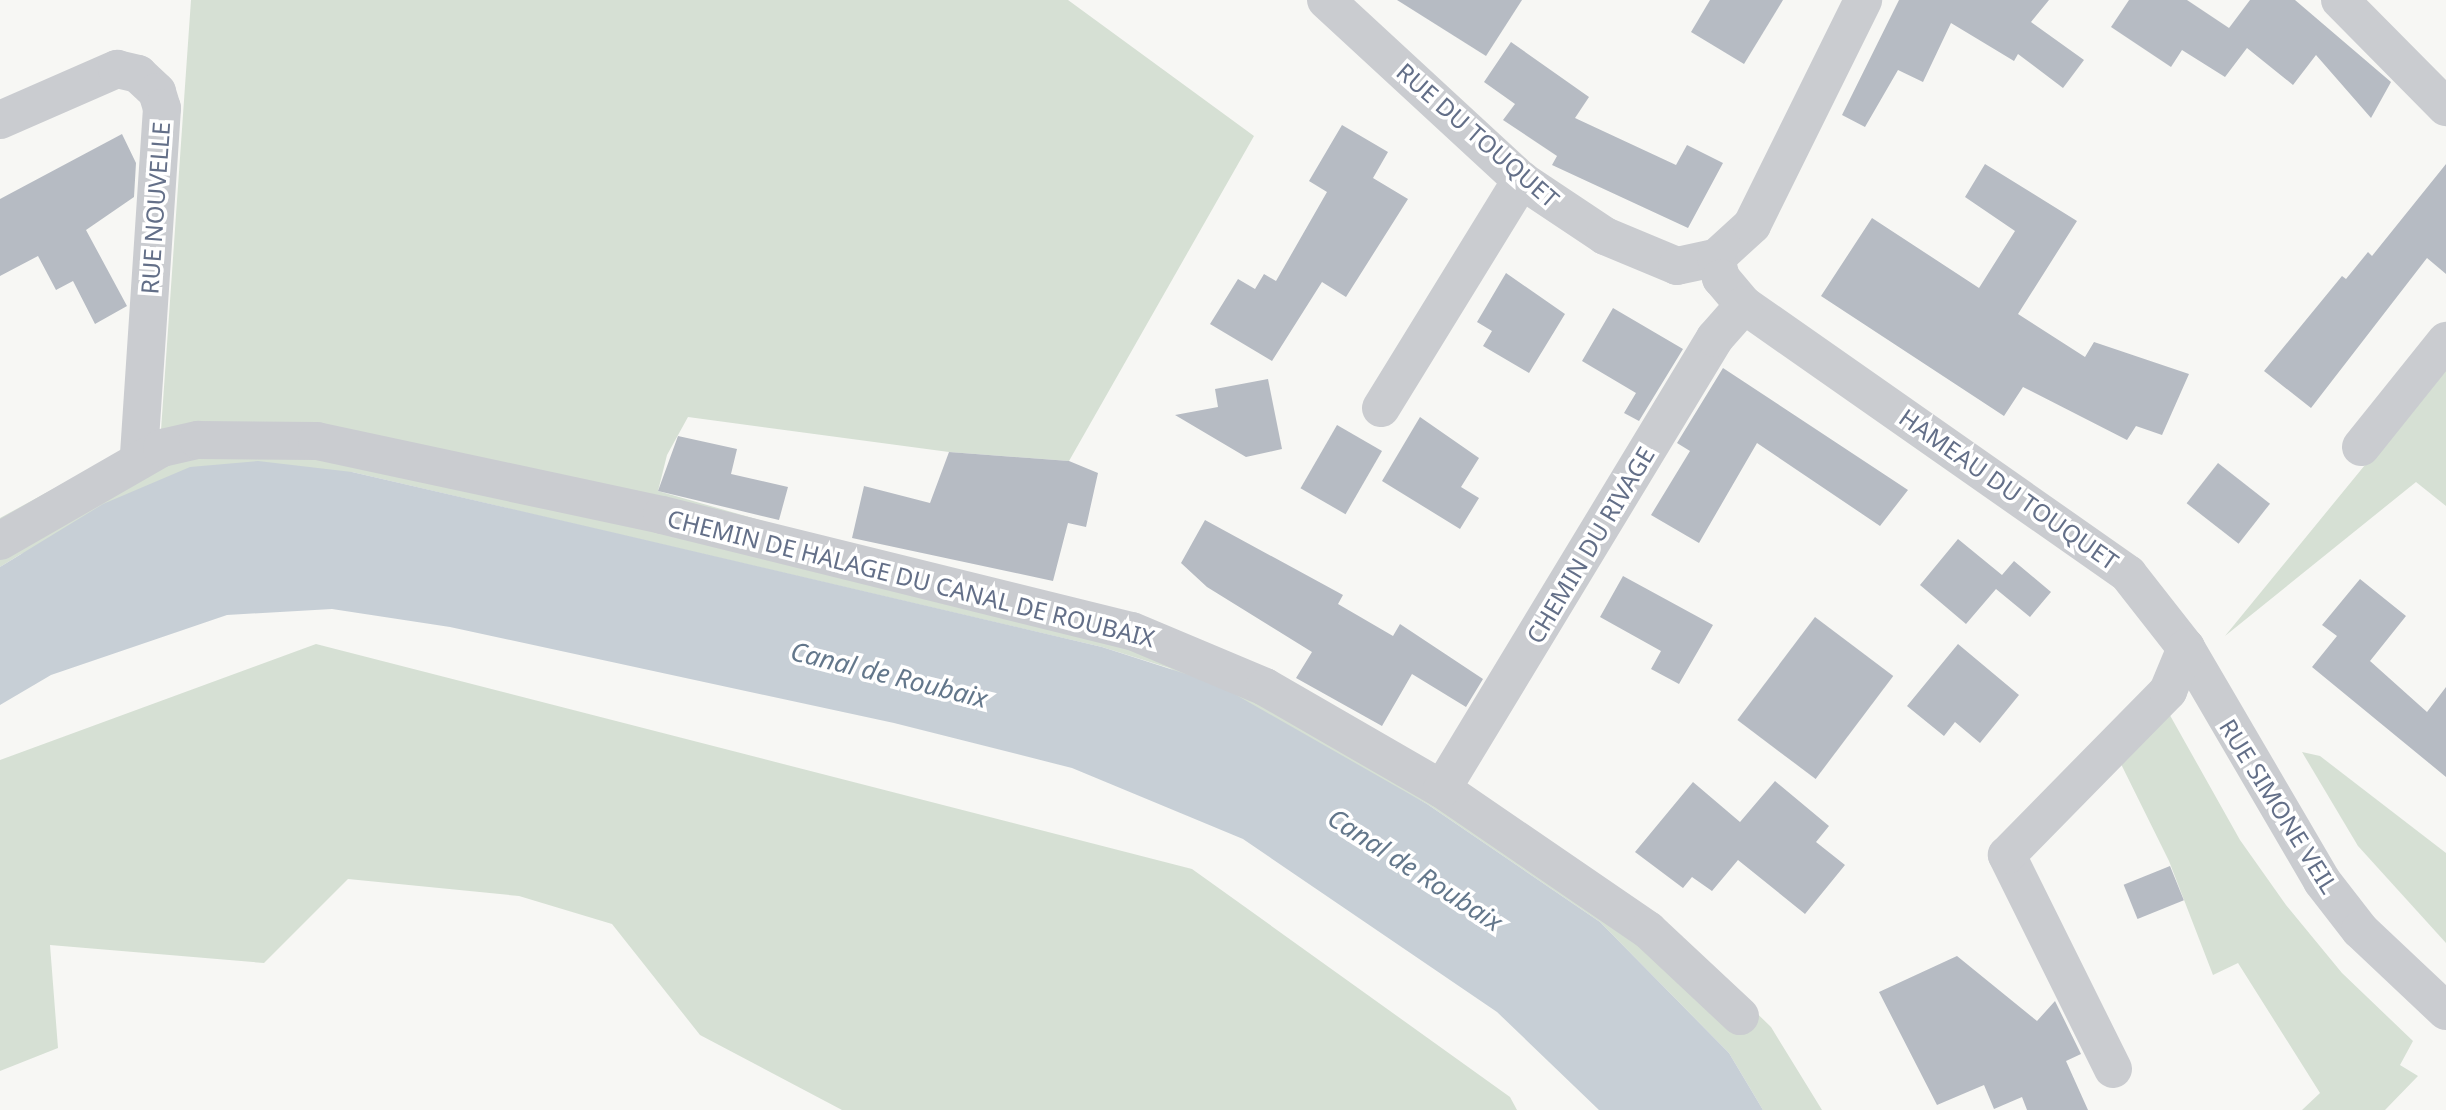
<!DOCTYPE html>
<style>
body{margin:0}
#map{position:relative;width:2446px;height:1110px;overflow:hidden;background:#f7f7f4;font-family:"Noto Sans",sans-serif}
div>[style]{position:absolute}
.green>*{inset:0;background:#d6e0d4}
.water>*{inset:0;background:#c7cfd6}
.building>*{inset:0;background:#b6bbc3;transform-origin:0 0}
.minor>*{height:38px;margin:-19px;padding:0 19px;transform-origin:19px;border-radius:19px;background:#caccd0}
span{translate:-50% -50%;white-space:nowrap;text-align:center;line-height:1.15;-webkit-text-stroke:7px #fff;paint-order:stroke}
.street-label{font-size:24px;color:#636f88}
.water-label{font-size:26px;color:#63778b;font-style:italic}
</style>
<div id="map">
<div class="green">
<i style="clip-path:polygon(191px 0,1068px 0,1254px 136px,1069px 461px,949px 452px,688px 417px,667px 455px,658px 491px,1212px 649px,1698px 956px,1771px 1027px,1822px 1110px,1763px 1110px,1729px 1053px,1600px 922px,1427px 804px,1169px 668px,1102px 647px,352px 472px,21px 554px,0 567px,0 518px,161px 430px)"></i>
<i style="clip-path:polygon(2446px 366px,2446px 506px,2416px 482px,2225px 636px)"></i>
<i style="clip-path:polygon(316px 644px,1192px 869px,1510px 1097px,1517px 1110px,842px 1110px,700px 1035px,612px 924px,519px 896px,348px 879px,264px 963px,50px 945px,58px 1048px,0 1071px,0 760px)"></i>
<i style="clip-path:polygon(2167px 710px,2240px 840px,2286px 905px,2342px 973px,2413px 1041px,2400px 1065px,2418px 1076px,2385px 1110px,2302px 1110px,2320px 1093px,2238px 963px,2213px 975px,2169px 861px,2118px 758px)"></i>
<i style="clip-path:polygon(2302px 752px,2320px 756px,2446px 853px,2446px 943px,2358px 846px)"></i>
</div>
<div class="water">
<i style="clip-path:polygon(258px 461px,352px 472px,620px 534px,1102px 647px,1217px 684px,1427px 804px,1600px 922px,1729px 1053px,1763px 1110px,1599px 1110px,1497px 1012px,1243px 839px,1072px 768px,894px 723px,450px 627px,332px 609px,227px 615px,51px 675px,0 705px,0 567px,103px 504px,190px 467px)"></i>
</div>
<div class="building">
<i style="clip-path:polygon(1397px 0,1522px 0,1486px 56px)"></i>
<i style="clip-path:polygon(1710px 0,1783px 0,1744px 64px,1691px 32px)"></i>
<i style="clip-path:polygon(1899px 0,2049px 0,2031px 22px,2084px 60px,2063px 88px,2018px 54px,2014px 61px,1951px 23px,1923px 82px,1898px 70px,1865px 127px,1842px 115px)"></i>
<i style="clip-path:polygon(2129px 0,2187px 0,2229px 28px,2250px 0,2295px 0,2391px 82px,2371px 118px,2316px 55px,2293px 85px,2247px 48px,2225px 77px,2182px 50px,2171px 67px,2111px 27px)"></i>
<i style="clip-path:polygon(1511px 42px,1589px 97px,1575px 118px,1676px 165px,1687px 145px,1723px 163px,1688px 228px,1552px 165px,1557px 156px,1503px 120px,1515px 104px,1484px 82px)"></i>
<i style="clip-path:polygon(1342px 125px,1388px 152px,1373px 178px,1408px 199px,1346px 297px,1322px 282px,1272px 361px,1210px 324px,1238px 279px,1255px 289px,1264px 274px,1276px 281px,1327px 192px,1309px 181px)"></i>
<i style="clip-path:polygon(122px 134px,136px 163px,134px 197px,86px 230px,127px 306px,95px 324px,73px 281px,56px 290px,38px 256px,0 276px,0 199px)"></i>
<i style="clip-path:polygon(1985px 164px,2077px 221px,2018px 314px,2085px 357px,2094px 342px,2189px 374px,2162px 435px,2136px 426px,2127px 440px,2023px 387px,2004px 416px,1821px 296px,1872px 218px,1979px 288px,2015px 231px,1965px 197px)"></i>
<i style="clip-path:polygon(2446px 164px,2446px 274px,2427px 258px,2311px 408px,2264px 371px,2342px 276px,2346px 279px,2368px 252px,2372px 256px)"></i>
<i style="clip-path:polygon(1506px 273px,1565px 314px,1529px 373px,1483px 346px,1492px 331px,1477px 322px)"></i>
<i style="clip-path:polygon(1613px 308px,1683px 349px,1639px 421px,1624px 413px,1636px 393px,1582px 361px)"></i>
<i style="clip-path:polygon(1723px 368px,1908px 490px,1880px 526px,1757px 443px,1699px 543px,1651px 515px,1690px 451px,1677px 443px)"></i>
<i style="clip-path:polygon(1268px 379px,1282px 449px,1246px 457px,1175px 415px,1218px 407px,1215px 389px)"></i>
<i style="clip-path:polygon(1420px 417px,1479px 458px,1461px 487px,1479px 498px,1460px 529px,1382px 481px)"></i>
<i style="left:1337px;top:425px;width:52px;height:73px;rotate:30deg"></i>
<i style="clip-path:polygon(678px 436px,737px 449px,731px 474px,788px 487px,779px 520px,658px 491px)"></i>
<i style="clip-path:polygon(949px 452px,1069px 461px,1098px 473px,1086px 527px,1068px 523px,1053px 581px,852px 538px,864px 486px,930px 503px)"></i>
<i style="left:2218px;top:463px;width:66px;height:51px;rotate:38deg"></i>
<i style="clip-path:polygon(1205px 520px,1343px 595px,1338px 604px,1393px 636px,1400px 624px,1483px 679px,1466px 707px,1412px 674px,1382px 726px,1296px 678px,1312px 652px,1207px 587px,1181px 563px)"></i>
<i style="clip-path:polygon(1958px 539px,2002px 575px,2014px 561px,2051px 592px,2030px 617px,1996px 589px,1966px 624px,1920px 585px)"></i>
<i style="clip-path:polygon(1623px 576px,1713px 625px,1679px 684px,1651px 669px,1661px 651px,1600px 617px)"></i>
<i style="clip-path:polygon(2360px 579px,2406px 616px,2370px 661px,2427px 712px,2446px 687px,2446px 777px,2312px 667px,2337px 636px,2322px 625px)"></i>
<i style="left:1815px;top:617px;width:98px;height:129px;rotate:37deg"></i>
<i style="clip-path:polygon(1958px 644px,2019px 695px,1980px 743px,1955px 722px,1944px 736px,1907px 706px)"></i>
<i style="clip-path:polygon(1775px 781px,1829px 826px,1816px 842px,1845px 865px,1805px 914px,1738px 860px,1712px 891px,1692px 877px,1683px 888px,1635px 852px,1693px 782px,1740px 822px)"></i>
<i style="left:2170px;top:866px;width:37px;height:50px;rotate:68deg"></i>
<i style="clip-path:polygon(1957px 956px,2037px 1021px,2055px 1001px,2081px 1054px,2066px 1061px,2088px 1110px,2027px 1110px,2022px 1097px,1994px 1109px,1984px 1085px,1937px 1105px,1879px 992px)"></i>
</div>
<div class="minor">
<i style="left:1326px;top:0;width:265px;rotate:42.7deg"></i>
<i style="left:1521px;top:180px;width:101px;rotate:33.7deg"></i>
<i style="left:1605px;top:236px;width:78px;rotate:22.6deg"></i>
<i style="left:1677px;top:266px;width:40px;rotate:-12deg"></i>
<i style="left:1716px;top:258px;width:49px;rotate:-42.5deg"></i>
<i style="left:1752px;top:225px;width:251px;rotate:-63.7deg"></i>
<i style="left:2340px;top:0;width:151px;rotate:45.3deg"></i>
<i style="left:0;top:120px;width:128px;rotate:-23.6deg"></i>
<i style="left:117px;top:69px;width:22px;rotate:13deg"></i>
<i style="left:138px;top:74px;width:26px;rotate:43deg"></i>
<i style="left:157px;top:92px;width:17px;rotate:73deg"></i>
<i style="left:162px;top:108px;width:351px;rotate:93.8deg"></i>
<i style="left:1716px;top:258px;width:21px;rotate:76deg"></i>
<i style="left:1721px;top:278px;width:35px;rotate:50deg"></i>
<i style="left:1744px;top:305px;width:469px;rotate:35deg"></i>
<i style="left:2128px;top:574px;width:94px;rotate:51.9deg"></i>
<i style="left:2186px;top:648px;width:270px;rotate:59.7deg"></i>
<i style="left:2322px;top:881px;width:62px;rotate:52.2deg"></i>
<i style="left:2360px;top:930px;width:118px;rotate:43.3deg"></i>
<i style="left:1381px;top:408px;width:268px;rotate:-58.4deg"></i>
<i style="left:2361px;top:447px;width:136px;rotate:-51.3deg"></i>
<i style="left:0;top:541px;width:187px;rotate:-29.9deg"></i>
<i style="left:162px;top:448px;width:37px;rotate:-13deg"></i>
<i style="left:198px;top:440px;width:119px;rotate:0.5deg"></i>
<i style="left:317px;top:441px;width:353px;rotate:12.1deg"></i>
<i style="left:662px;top:515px;width:484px;rotate:13.9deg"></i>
<i style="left:1132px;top:631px;width:144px;rotate:22.8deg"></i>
<i style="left:1265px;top:687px;width:204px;rotate:30deg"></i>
<i style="left:1442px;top:789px;width:250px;rotate:34.4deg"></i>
<i style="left:1648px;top:930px;width:126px;rotate:43.1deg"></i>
<i style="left:1442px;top:789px;width:527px;rotate:-58.81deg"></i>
<i style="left:1715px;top:338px;width:44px;rotate:-48.7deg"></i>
<i style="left:2113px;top:1069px;width:239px;rotate:-116.4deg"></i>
<i style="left:2007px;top:855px;width:230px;rotate:-45.5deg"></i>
<i style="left:2168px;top:691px;width:47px;rotate:-67.3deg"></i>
</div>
<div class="street-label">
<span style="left:1478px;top:135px;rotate:41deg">RUE DU TOUQUET</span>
<span style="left:155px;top:208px;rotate:-86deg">RUE NOUVELLE</span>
<span style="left:2009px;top:489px;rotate:35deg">HAMEAU DU TOUQUET</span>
<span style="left:1590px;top:545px;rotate:-59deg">CHEMIN DU RIVAGE</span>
<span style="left:911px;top:578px;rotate:14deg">CHEMIN DE HALAGE DU CANAL DE ROUBAIX</span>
<span style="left:2279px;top:806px;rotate:58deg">RUE SIMONE VEIL</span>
</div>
<div class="water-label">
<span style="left:889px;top:675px;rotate:14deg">Canal de Roubaix</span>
<span style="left:1415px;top:870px;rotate:33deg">Canal de Roubaix</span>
</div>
</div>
